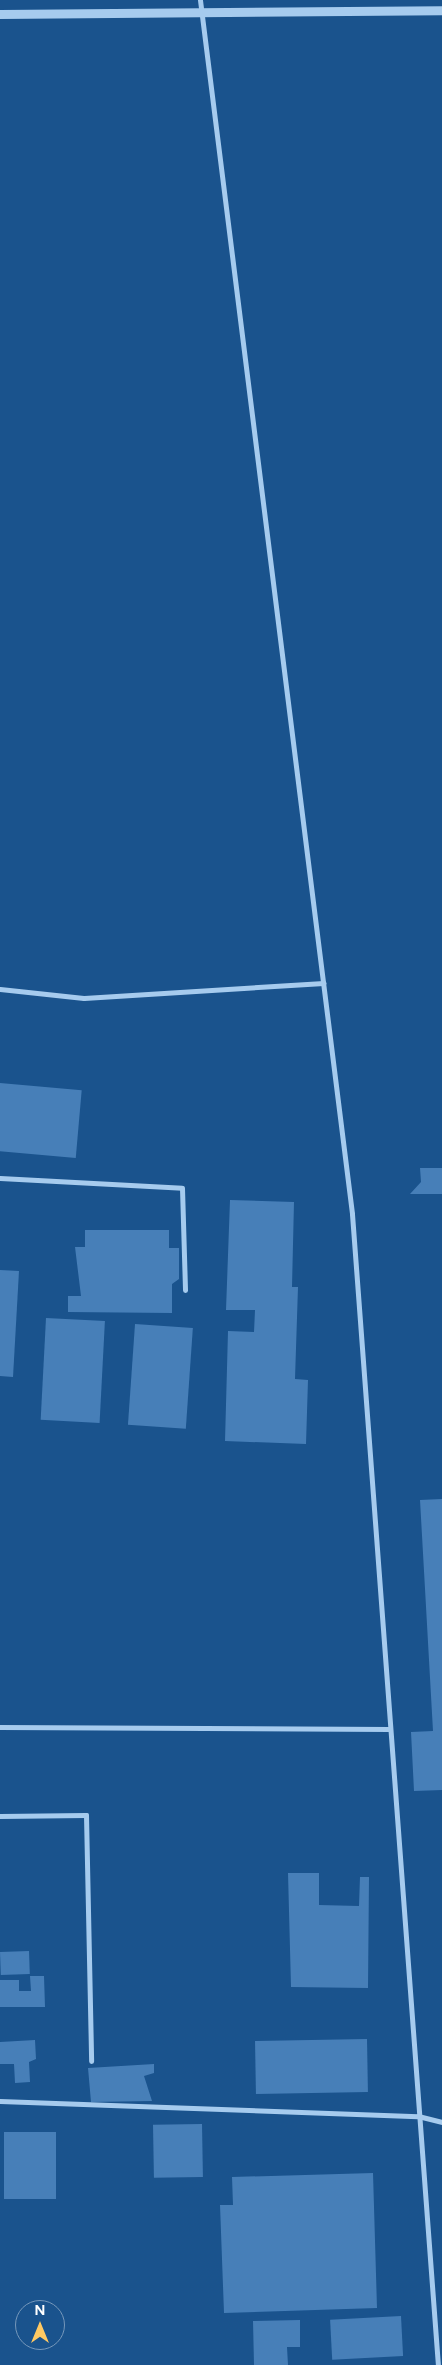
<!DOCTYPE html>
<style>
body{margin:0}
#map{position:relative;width:442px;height:2365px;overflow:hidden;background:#1a538d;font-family:Figtree,sans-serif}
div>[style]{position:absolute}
.building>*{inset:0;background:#477fb8;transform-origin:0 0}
.minor>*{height:5px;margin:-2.5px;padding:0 2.5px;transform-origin:2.5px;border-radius:2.5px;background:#a6cbee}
.tertiary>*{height:9px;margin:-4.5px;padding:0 4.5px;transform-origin:4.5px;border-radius:4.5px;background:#a6cbee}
span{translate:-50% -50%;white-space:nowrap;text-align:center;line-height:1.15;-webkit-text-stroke:4px #1a538d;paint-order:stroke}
.north{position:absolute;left:15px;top:2300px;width:50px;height:50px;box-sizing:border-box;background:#1a538d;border:1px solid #7698bb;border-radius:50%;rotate:0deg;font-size:14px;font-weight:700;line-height:20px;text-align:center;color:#fff}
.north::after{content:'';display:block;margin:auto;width:18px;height:22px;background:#ffc963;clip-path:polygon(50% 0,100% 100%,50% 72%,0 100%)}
</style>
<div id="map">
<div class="building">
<i style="left:0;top:1083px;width:82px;height:68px;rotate:5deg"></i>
<i style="clip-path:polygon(420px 1168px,442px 1168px,442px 1194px,410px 1194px,421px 1182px)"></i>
<i style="clip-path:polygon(230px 1200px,294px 1202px,292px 1287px,298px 1287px,295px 1379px,308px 1380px,306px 1444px,225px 1441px,228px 1331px,254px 1332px,255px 1310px,226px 1310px)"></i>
<i style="clip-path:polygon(85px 1230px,169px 1230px,169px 1248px,179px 1248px,179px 1279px,172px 1284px,172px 1313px,68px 1312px,68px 1296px,81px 1296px,75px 1247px,85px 1247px)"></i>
<i style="clip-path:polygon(0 1270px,19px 1271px,13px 1377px,0 1376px)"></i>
<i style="left:46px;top:1318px;width:59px;height:102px;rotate:3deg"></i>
<i style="left:135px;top:1324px;width:58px;height:101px;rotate:4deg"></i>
<i style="clip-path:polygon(442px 1499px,442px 1790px,414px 1791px,411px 1732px,433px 1731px,420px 1500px)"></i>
<i style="clip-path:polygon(288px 1873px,319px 1873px,319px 1905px,359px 1906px,360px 1877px,369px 1877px,368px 1988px,291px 1987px)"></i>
<i style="left:29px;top:1951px;width:23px;height:29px;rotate:88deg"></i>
<i style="clip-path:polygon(30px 1976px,44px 1976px,45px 2007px,0 2007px,0 1980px,19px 1980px,19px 1991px,31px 1991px)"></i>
<i style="left:367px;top:2039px;width:53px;height:112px;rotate:89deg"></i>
<i style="clip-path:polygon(35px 2040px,36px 2059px,29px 2062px,30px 2082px,15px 2083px,14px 2064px,0 2064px,0 2042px)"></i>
<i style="clip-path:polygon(154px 2064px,154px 2073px,144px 2076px,152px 2101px,91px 2102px,88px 2068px)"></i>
<i style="left:202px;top:2124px;width:53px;height:49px;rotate:89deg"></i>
<i style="left:4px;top:2132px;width:52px;height:67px"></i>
<i style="clip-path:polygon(373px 2173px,377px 2308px,224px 2313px,220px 2205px,233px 2205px,232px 2177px)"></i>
<i style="left:401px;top:2316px;width:40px;height:71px;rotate:87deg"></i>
<i style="clip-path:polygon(300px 2320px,300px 2347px,287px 2347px,288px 2365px,254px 2365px,253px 2321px)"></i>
</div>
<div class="minor">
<i style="left:200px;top:0;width:1223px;rotate:82.86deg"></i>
<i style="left:352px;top:1214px;width:1154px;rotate:85.73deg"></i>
<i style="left:0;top:989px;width:84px;rotate:6.1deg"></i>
<i style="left:84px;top:998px;width:240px;rotate:-3.6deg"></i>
<i style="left:0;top:1178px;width:182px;rotate:3.1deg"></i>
<i style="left:182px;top:1188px;width:102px;rotate:88.3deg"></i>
<i style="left:0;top:1727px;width:389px;rotate:0.3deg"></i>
<i style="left:0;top:1816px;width:86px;rotate:-0.7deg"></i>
<i style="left:86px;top:1815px;width:246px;rotate:88.8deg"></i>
<i style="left:0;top:2101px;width:418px;rotate:2.1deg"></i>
<i style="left:418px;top:2116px;width:25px;rotate:14deg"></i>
</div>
<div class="tertiary">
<i style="left:0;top:14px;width:442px;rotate:-0.5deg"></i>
</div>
<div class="north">N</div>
</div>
